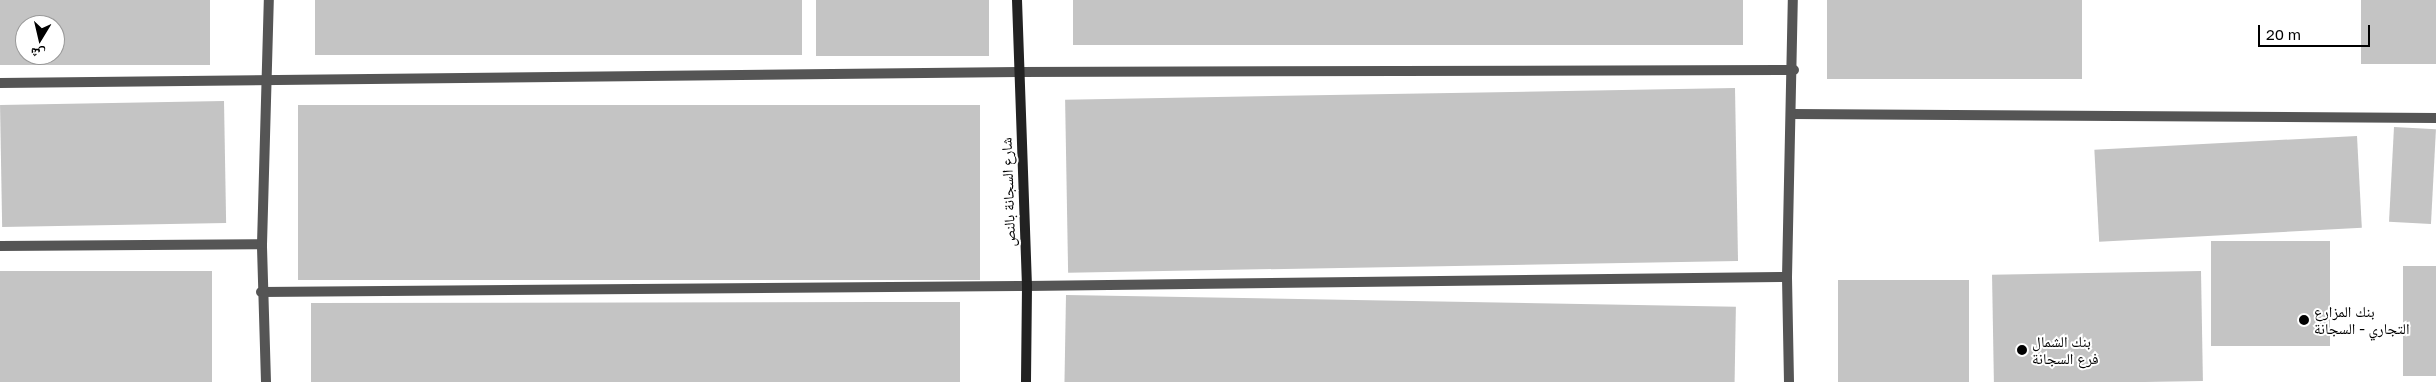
<!DOCTYPE html>
<meta charset="utf-8">
<style>
body{margin:0}
#map{position:relative;width:2436px;height:382px;overflow:hidden;background:#fff;font-family:"Golos Text","Noto Naskh Arabic",sans-serif}
div>[style]{position:absolute}
.building>*{inset:0;background:#c4c4c4;transform-origin:0 0}
.lane>*{height:10px;margin:-5px;padding:0 5px;transform-origin:5px;border-radius:5px;background:#555}
.street>*{height:10px;margin:-5px;padding:0 5px;transform-origin:5px;border-radius:5px;background:#555}
.secondary>*{height:10px;margin:-5px;padding:0 5px;transform-origin:5px;border-radius:5px;background:#222}
.dots>*{width:14px;height:14px;translate:-50% -50%;box-sizing:border-box;border:2px solid #fff;border-radius:50%}
span{translate:-50% -50%;white-space:nowrap;text-align:center;line-height:1.15;-webkit-text-stroke:4px #fff;paint-order:stroke}
.street-label{font-size:15px;color:#000}
.poi-label{font-size:15px;color:#000}
.left{translate:0 -50%;text-align:left}
.north{position:absolute;left:15px;top:15px;width:50px;height:50px;box-sizing:border-box;background:#fff;border:1px solid #999;border-radius:50%;rotate:189deg;font-size:14px;font-weight:700;line-height:20px;text-align:center;color:#000}
.north::after{content:'';display:block;margin:auto;width:18px;height:22px;background:#000;clip-path:polygon(50% 0,100% 100%,50% 72%,0 100%)}
.scale{position:absolute;left:2258px;top:25px;width:112px;height:22px;box-sizing:border-box;border:2px solid #000;border-top:0;padding-left:6px;font-size:15px;line-height:18px;white-space:nowrap;color:#000;-webkit-text-stroke:4px #fff;paint-order:stroke}
</style>
<div id="map">
<div class="building">
<i style="clip-path:polygon(evenodd,0 0,210px 0,210px 65px,0 65px,0 0,25px 25px,55px 25px,55px 55px,25px 55px,25px 25px)"></i>
<i style="left:315px;top:0;width:487px;height:55px"></i>
<i style="left:816px;top:0;width:173px;height:56px"></i>
<i style="left:1073px;top:0;width:670px;height:45px"></i>
<i style="left:1827px;top:0;width:255px;height:79px"></i>
<i style="left:2361px;top:0;width:75px;height:64px"></i>
<i style="left:1735px;top:88px;width:173px;height:670px;rotate:89deg"></i>
<i style="left:224px;top:101px;width:122px;height:224px;rotate:89deg"></i>
<i style="left:980px;top:105px;width:175px;height:682px;rotate:90deg"></i>
<i style="left:2394px;top:127px;width:42px;height:95px;rotate:3deg"></i>
<i style="left:2357px;top:136px;width:92px;height:263px;rotate:87deg"></i>
<i style="left:2211px;top:241px;width:119px;height:105px"></i>
<i style="left:2436px;top:266px;width:110px;height:33px;rotate:90deg"></i>
<i style="left:0;top:271px;width:212px;height:111px"></i>
<i style="left:2201px;top:271px;width:110px;height:209px;rotate:89deg"></i>
<i style="left:1838px;top:280px;width:131px;height:102px"></i>
<i style="left:1066px;top:295px;width:670px;height:87px;rotate:1deg"></i>
<i style="clip-path:polygon(879px 302px,960px 302px,960px 382px,311px 382px,311px 303px)"></i>
</div>
<div class="lane">
<i style="left:1019px;top:72px;width:775px;rotate:-0.15deg"></i>
<i style="left:1792px;top:114px;width:644px;rotate:0.36deg"></i>
<i style="left:1027px;top:286px;width:760px;rotate:-0.68deg"></i>
<i style="left:1789px;top:382px;width:105px;rotate:-91.1deg"></i>
<i style="left:1787px;top:277px;width:277px;rotate:-88.8deg"></i>
</div>
<div class="street">
<i style="left:0;top:83px;width:1019px;rotate:-0.62deg"></i>
<i style="left:0;top:246px;width:262px;rotate:-0.4deg"></i>
<i style="left:261px;top:292px;width:766px;rotate:-0.45deg"></i>
<i style="left:266px;top:382px;width:138px;rotate:-91.7deg"></i>
<i style="left:262px;top:244px;width:244px;rotate:-88.4deg"></i>
</div>
<div class="secondary">
<i style="left:1017px;top:0;width:286px;rotate:88deg"></i>
<i style="left:1027px;top:286px;width:96px;rotate:90.6deg"></i>
</div>
<div class="dots">
<i style="left:2304px;top:320px;background:#000"></i>
<i style="left:2022px;top:350px;background:#000"></i>
</div>
<div class="street-label">
<span style="left:1008px;top:192px;rotate:-92deg">شارع السجانة بالنص</span>
</div>
<div class="poi-label">
<span class="left" style="left:2314px;top:320px">بنك المزارع<br>التجاري - السجانة</span>
<span class="left" style="left:2032px;top:350px">بنك الشمال<br>فرع السجانة</span>
</div>
<div class="north">ش</div>
<div class="scale">20 m</div>
</div>
